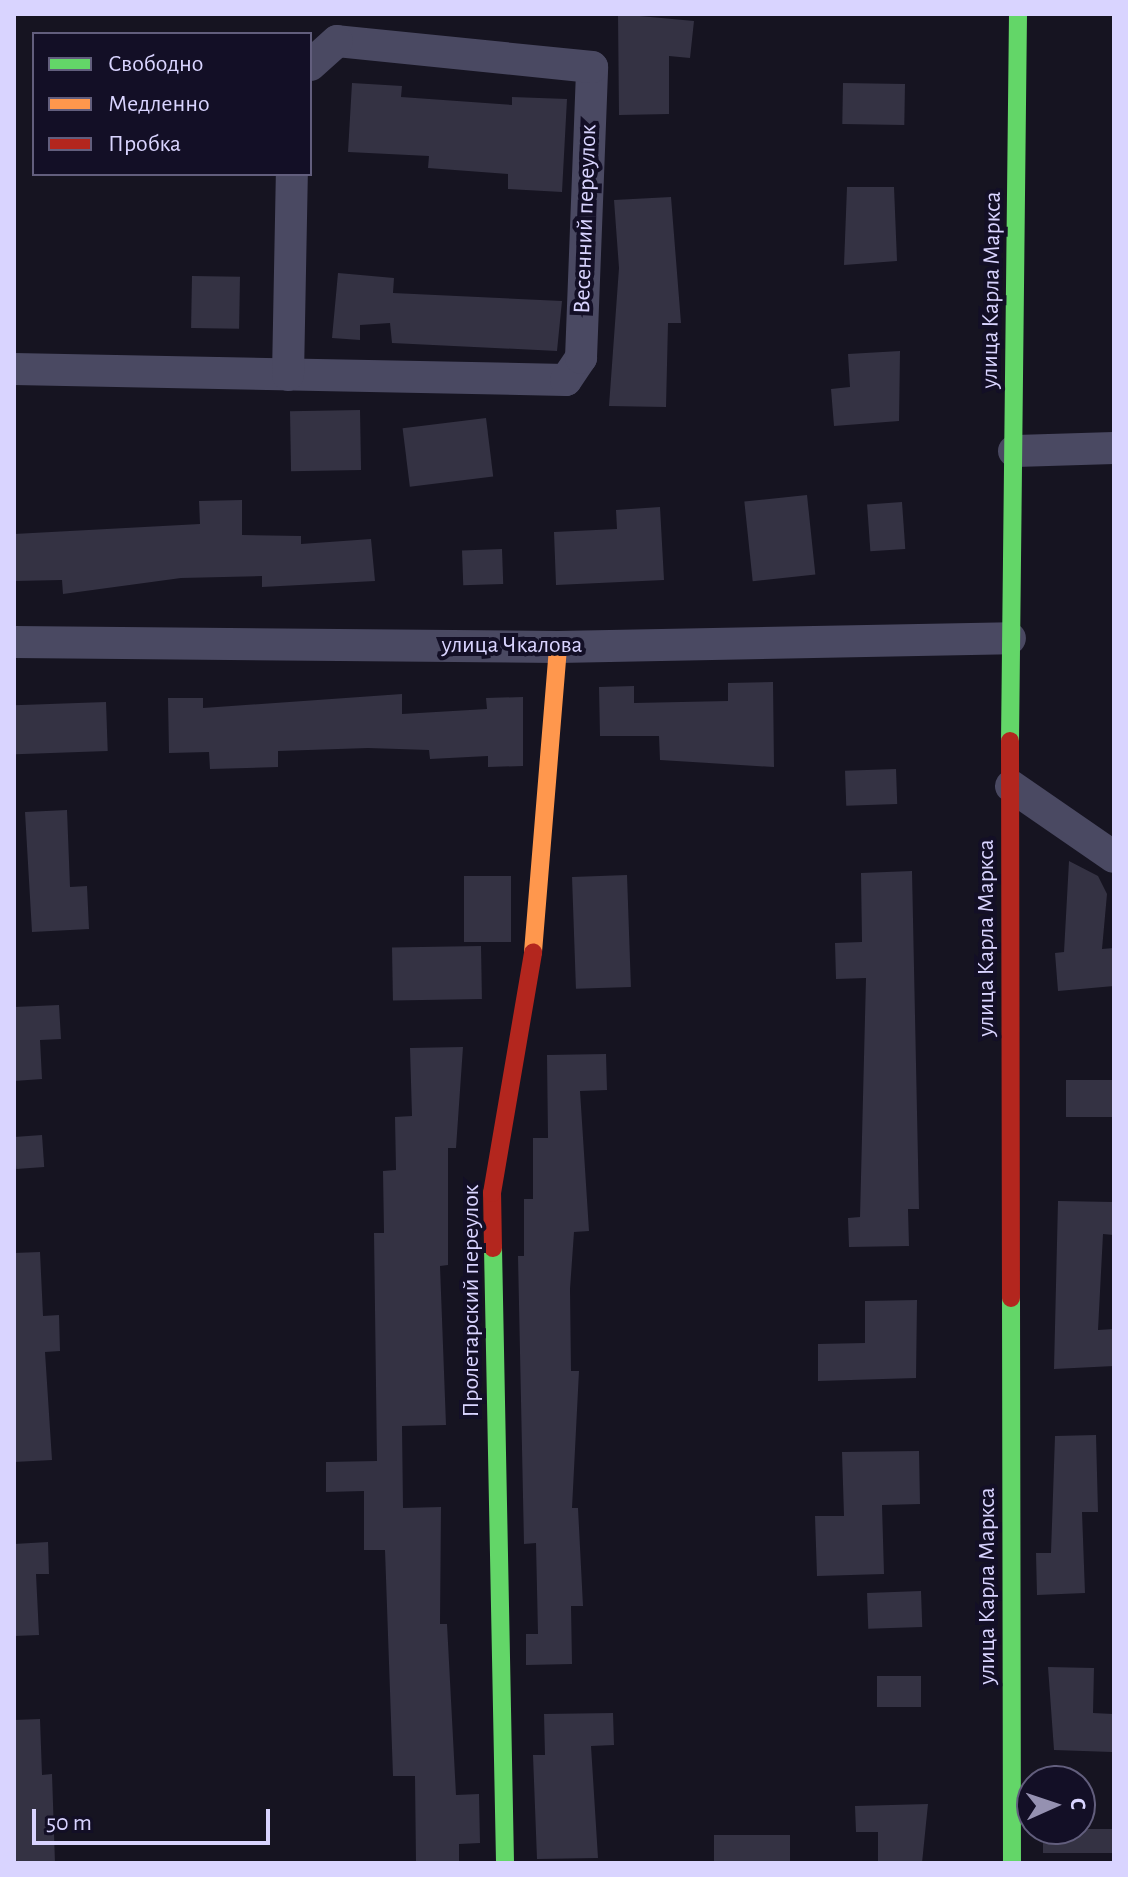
<!DOCTYPE html>
<meta charset="utf-8">
<style>
body{margin:0}
#map{position:relative;width:1128px;height:1877px;overflow:hidden;background:#161421;font-family:"Alegreya Sans",sans-serif}
div>[style]{position:absolute}
.building>*{inset:0;background:#343243;transform-origin:0 0}
.street>*{height:32px;margin:-16px;padding:0 16px;transform-origin:16px;border-radius:16px;background:#4a4962}
.fast>*{height:18px;margin:-9px;padding:0 9px;transform-origin:9px;border-radius:9px;background:#63d668}
.slow>*{height:18px;margin:-9px;padding:0 9px;transform-origin:9px;border-radius:9px;background:#ff974d}
.jam>*{height:18px;margin:-9px;padding:0 9px;transform-origin:9px;border-radius:9px;background:#b3261e}
span{translate:-50% -50%;white-space:nowrap;text-align:center;line-height:1.15;-webkit-text-stroke:8px #130f26;paint-order:stroke}
.street-label{font-size:24px;color:#d9d4ff}
.frame{position:absolute;inset:0;border:16px solid #d9d4ff;pointer-events:none}
.legend{position:absolute;left:32px;top:32px;width:280px;height:144px;box-sizing:border-box;background:#130f26;border:2px solid #625e7d;margin:0;padding:10px 14px;list-style:none;font-size:24px;color:#d9d4ff}
.legend li{display:flex;align-items:center;gap:16px;height:40px}
.legend b{width:40px;border:2px solid #625e7d}
.north{position:absolute;left:1016px;top:1765px;width:80px;height:80px;box-sizing:border-box;background:#130f26;border:2px solid #625e7d;border-radius:50%;rotate:87deg;font-size:22px;font-weight:700;line-height:32px;text-align:center;color:#d9d4ff}
.north::after{content:'';display:block;margin:auto;width:28px;height:36px;background:#9591b1;clip-path:polygon(50% 0,100% 100%,50% 72%,0 100%)}
.scale{position:absolute;left:32px;top:1809px;width:238px;height:36px;box-sizing:border-box;border:4px solid #d9d4ff;border-top:0;padding-left:10px;font-size:24px;line-height:28px;white-space:nowrap;color:#d9d4ff;-webkit-text-stroke:6px #130f26;paint-order:stroke}
</style>
<div id="map">
<div class="building">
<i style="clip-path:polygon(618px 14px,694px 21px,690px 58px,669px 56px,669px 114px,619px 115px)"></i>
<i style="clip-path:polygon(352px 83px,402px 86px,401px 97px,512px 105px,512px 97px,567px 99px,562px 192px,508px 189px,508px 174px,428px 168px,429px 156px,348px 152px)"></i>
<i style="left:843px;top:83px;width:62px;height:41px;rotate:1deg"></i>
<i style="clip-path:polygon(847px 187px,894px 187px,897px 261px,844px 265px)"></i>
<i style="clip-path:polygon(671px 197px,681px 323px,668px 323px,666px 407px,609px 406px,619px 268px,614px 200px)"></i>
<i style="clip-path:polygon(338px 273px,394px 278px,393px 293px,562px 301px,557px 351px,392px 343px,390px 323px,360px 325px,360px 340px,332px 338px)"></i>
<i style="left:192px;top:276px;width:48px;height:52px;rotate:1deg"></i>
<i style="clip-path:polygon(900px 351px,899px 421px,834px 426px,831px 389px,850px 387px,848px 354px)"></i>
<i style="left:360px;top:410px;width:60px;height:70px;rotate:89deg"></i>
<i style="left:486px;top:418px;width:59px;height:84px;rotate:83deg"></i>
<i style="left:807px;top:495px;width:80px;height:63px;rotate:84deg"></i>
<i style="clip-path:polygon(242px 500px,242px 535px,301px 536px,301px 544px,371px 539px,375px 581px,262px 587px,262px 576px,181px 578px,63px 594px,62px 580px,14px 581px,14px 534px,200px 524px,199px 501px)"></i>
<i style="left:902px;top:502px;width:47px;height:35px;rotate:86deg"></i>
<i style="clip-path:polygon(660px 507px,664px 580px,556px 585px,554px 532px,617px 529px,616px 510px)"></i>
<i style="left:502px;top:549px;width:35px;height:40px;rotate:88deg"></i>
<i style="clip-path:polygon(773px 682px,774px 767px,660px 760px,659px 736px,600px 736px,599px 687px,634px 686px,634px 703px,728px 701px,728px 683px)"></i>
<i style="clip-path:polygon(402px 694px,402px 714px,487px 709px,486px 698px,523px 697px,523px 766px,488px 767px,488px 756px,430px 759px,429px 750px,368px 748px,278px 751px,278px 767px,210px 769px,209px 752px,169px 753px,168px 698px,203px 698px,203px 708px)"></i>
<i style="left:106px;top:702px;width:49px;height:92px;rotate:88deg"></i>
<i style="left:896px;top:769px;width:35px;height:51px;rotate:88deg"></i>
<i style="clip-path:polygon(67px 810px,70px 887px,87px 886px,89px 929px,32px 932px,25px 812px)"></i>
<i style="clip-path:polygon(1069px 861px,1098px 876px,1107px 894px,1102px 949px,1114px 948px,1114px 986px,1058px 991px,1055px 953px,1064px 952px)"></i>
<i style="clip-path:polygon(912px 871px,919px 1209px,908px 1209px,909px 1246px,849px 1247px,848px 1218px,860px 1217px,866px 978px,836px 979px,835px 943px,862px 942px,861px 873px)"></i>
<i style="left:627px;top:875px;width:112px;height:55px;rotate:88deg"></i>
<i style="left:464px;top:876px;width:47px;height:66px"></i>
<i style="left:481px;top:946px;width:53px;height:89px;rotate:89deg"></i>
<i style="clip-path:polygon(59px 1005px,61px 1039px,40px 1040px,42px 1079px,14px 1081px,14px 1007px)"></i>
<i style="clip-path:polygon(463px 1047px,456px 1148px,448px 1148px,448px 1265px,440px 1266px,446px 1425px,402px 1426px,403px 1508px,441px 1507px,440px 1624px,447px 1624px,456px 1795px,479px 1794px,480px 1843px,459px 1844px,459px 1863px,416px 1863px,415px 1776px,393px 1776px,385px 1550px,364px 1550px,364px 1491px,326px 1492px,326px 1462px,377px 1461px,374px 1233px,384px 1233px,383px 1171px,396px 1170px,395px 1117px,412px 1116px,410px 1048px)"></i>
<i style="clip-path:polygon(606px 1054px,607px 1090px,580px 1091px,589px 1231px,574px 1232px,570px 1289px,571px 1371px,579px 1371px,572px 1508px,578px 1508px,583px 1606px,571px 1606px,572px 1664px,526px 1665px,526px 1634px,538px 1634px,536px 1543px,524px 1544px,518px 1256px,524px 1256px,524px 1199px,533px 1199px,533px 1138px,548px 1138px,547px 1055px)"></i>
<i style="left:1066px;top:1080px;width:48px;height:37px"></i>
<i style="left:42px;top:1135px;width:32px;height:28px;rotate:86deg"></i>
<i style="clip-path:polygon(1058px 1201px,1114px 1202px,1114px 1235px,1103px 1234px,1098px 1330px,1114px 1329px,1114px 1366px,1054px 1369px)"></i>
<i style="clip-path:polygon(40px 1252px,43px 1316px,59px 1315px,60px 1351px,45px 1352px,52px 1460px,14px 1462px,14px 1253px)"></i>
<i style="clip-path:polygon(917px 1300px,916px 1378px,818px 1381px,818px 1344px,865px 1343px,865px 1301px)"></i>
<i style="clip-path:polygon(1096px 1435px,1098px 1512px,1082px 1512px,1085px 1593px,1037px 1595px,1036px 1553px,1051px 1553px,1055px 1436px)"></i>
<i style="clip-path:polygon(919px 1451px,920px 1504px,882px 1505px,884px 1574px,817px 1576px,815px 1516px,844px 1516px,842px 1452px)"></i>
<i style="clip-path:polygon(48px 1542px,49px 1574px,36px 1574px,39px 1635px,14px 1636px,14px 1544px)"></i>
<i style="left:921px;top:1591px;width:36px;height:54px;rotate:88deg"></i>
<i style="clip-path:polygon(1048px 1667px,1094px 1668px,1093px 1713px,1113px 1714px,1112px 1752px,1054px 1750px)"></i>
<i style="left:921px;top:1676px;width:31px;height:44px;rotate:90deg"></i>
<i style="clip-path:polygon(613px 1713px,614px 1745px,591px 1746px,598px 1858px,537px 1859px,533px 1755px,545px 1755px,544px 1714px)"></i>
<i style="clip-path:polygon(40px 1719px,42px 1775px,52px 1774px,55px 1863px,14px 1863px,14px 1720px)"></i>
<i style="clip-path:polygon(928px 1804px,922px 1863px,878px 1863px,878px 1832px,856px 1832px,855px 1806px)"></i>
<i style="left:1043px;top:1829px;width:71px;height:24px"></i>
<i style="left:790px;top:1835px;width:28px;height:76px;rotate:90deg"></i>
</div>
<div class="street">
<i style="left:14px;top:369px;width:552px;rotate:1.14deg"></i>
<i style="left:566px;top:380px;width:27px;rotate:-56deg"></i>
<i style="left:581px;top:358px;width:291px;rotate:-87.8deg"></i>
<i style="left:592px;top:67px;width:256px;rotate:-174.2deg"></i>
<i style="left:337px;top:41px;width:36px;rotate:138deg"></i>
<i style="left:288px;top:375px;width:201px;rotate:-88.9deg"></i>
<i style="left:1014px;top:451px;width:100px;rotate:-1.7deg"></i>
<i style="left:14px;top:642px;width:544px;rotate:0.53deg"></i>
<i style="left:558px;top:647px;width:452px;rotate:-1.1deg"></i>
<i style="left:1011px;top:786px;width:125px;rotate:34.6deg"></i>
</div>
<div class="fast">
<i style="left:1010px;top:741px;width:727px;rotate:-89.37deg"></i>
<i style="left:493px;top:1248px;width:615px;rotate:88.88deg"></i>
<i style="left:1011px;top:1298px;width:565px;rotate:89.9deg"></i>
</div>
<div class="slow">
<i style="left:533px;top:952px;width:306px;rotate:-85.3deg"></i>
</div>
<div class="jam">
<i style="left:1010px;top:741px;width:557px;rotate:89.9deg"></i>
<i style="left:493px;top:1248px;width:55px;rotate:-91deg"></i>
<i style="left:492px;top:1193px;width:244px;rotate:-80.3deg"></i>
</div>
<div class="street-label">
<span style="left:586px;top:219px;rotate:-88deg">Весенний переулок</span>
<span style="left:992px;top:290px;rotate:-89deg">улица Карла Маркса</span>
<span style="left:512px;top:646px">улица Чкалова</span>
<span style="left:987px;top:938px;rotate:-90deg">улица Карла Маркса</span>
<span style="left:472px;top:1301px;rotate:-90deg">Пролетарский переулок</span>
<span style="left:988px;top:1586px;rotate:-90deg">улица Карла Маркса</span>
</div>
<div class="frame"></div>
<ul class="legend">
<li><b style="height:10px;background:#63d668"></b>Свободно</li>
<li><b style="height:10px;background:#ff974d"></b>Медленно</li>
<li><b style="height:10px;background:#b3261e"></b>Пробка</li>
</ul>
<div class="north">С</div>
<div class="scale">50 m</div>
</div>
